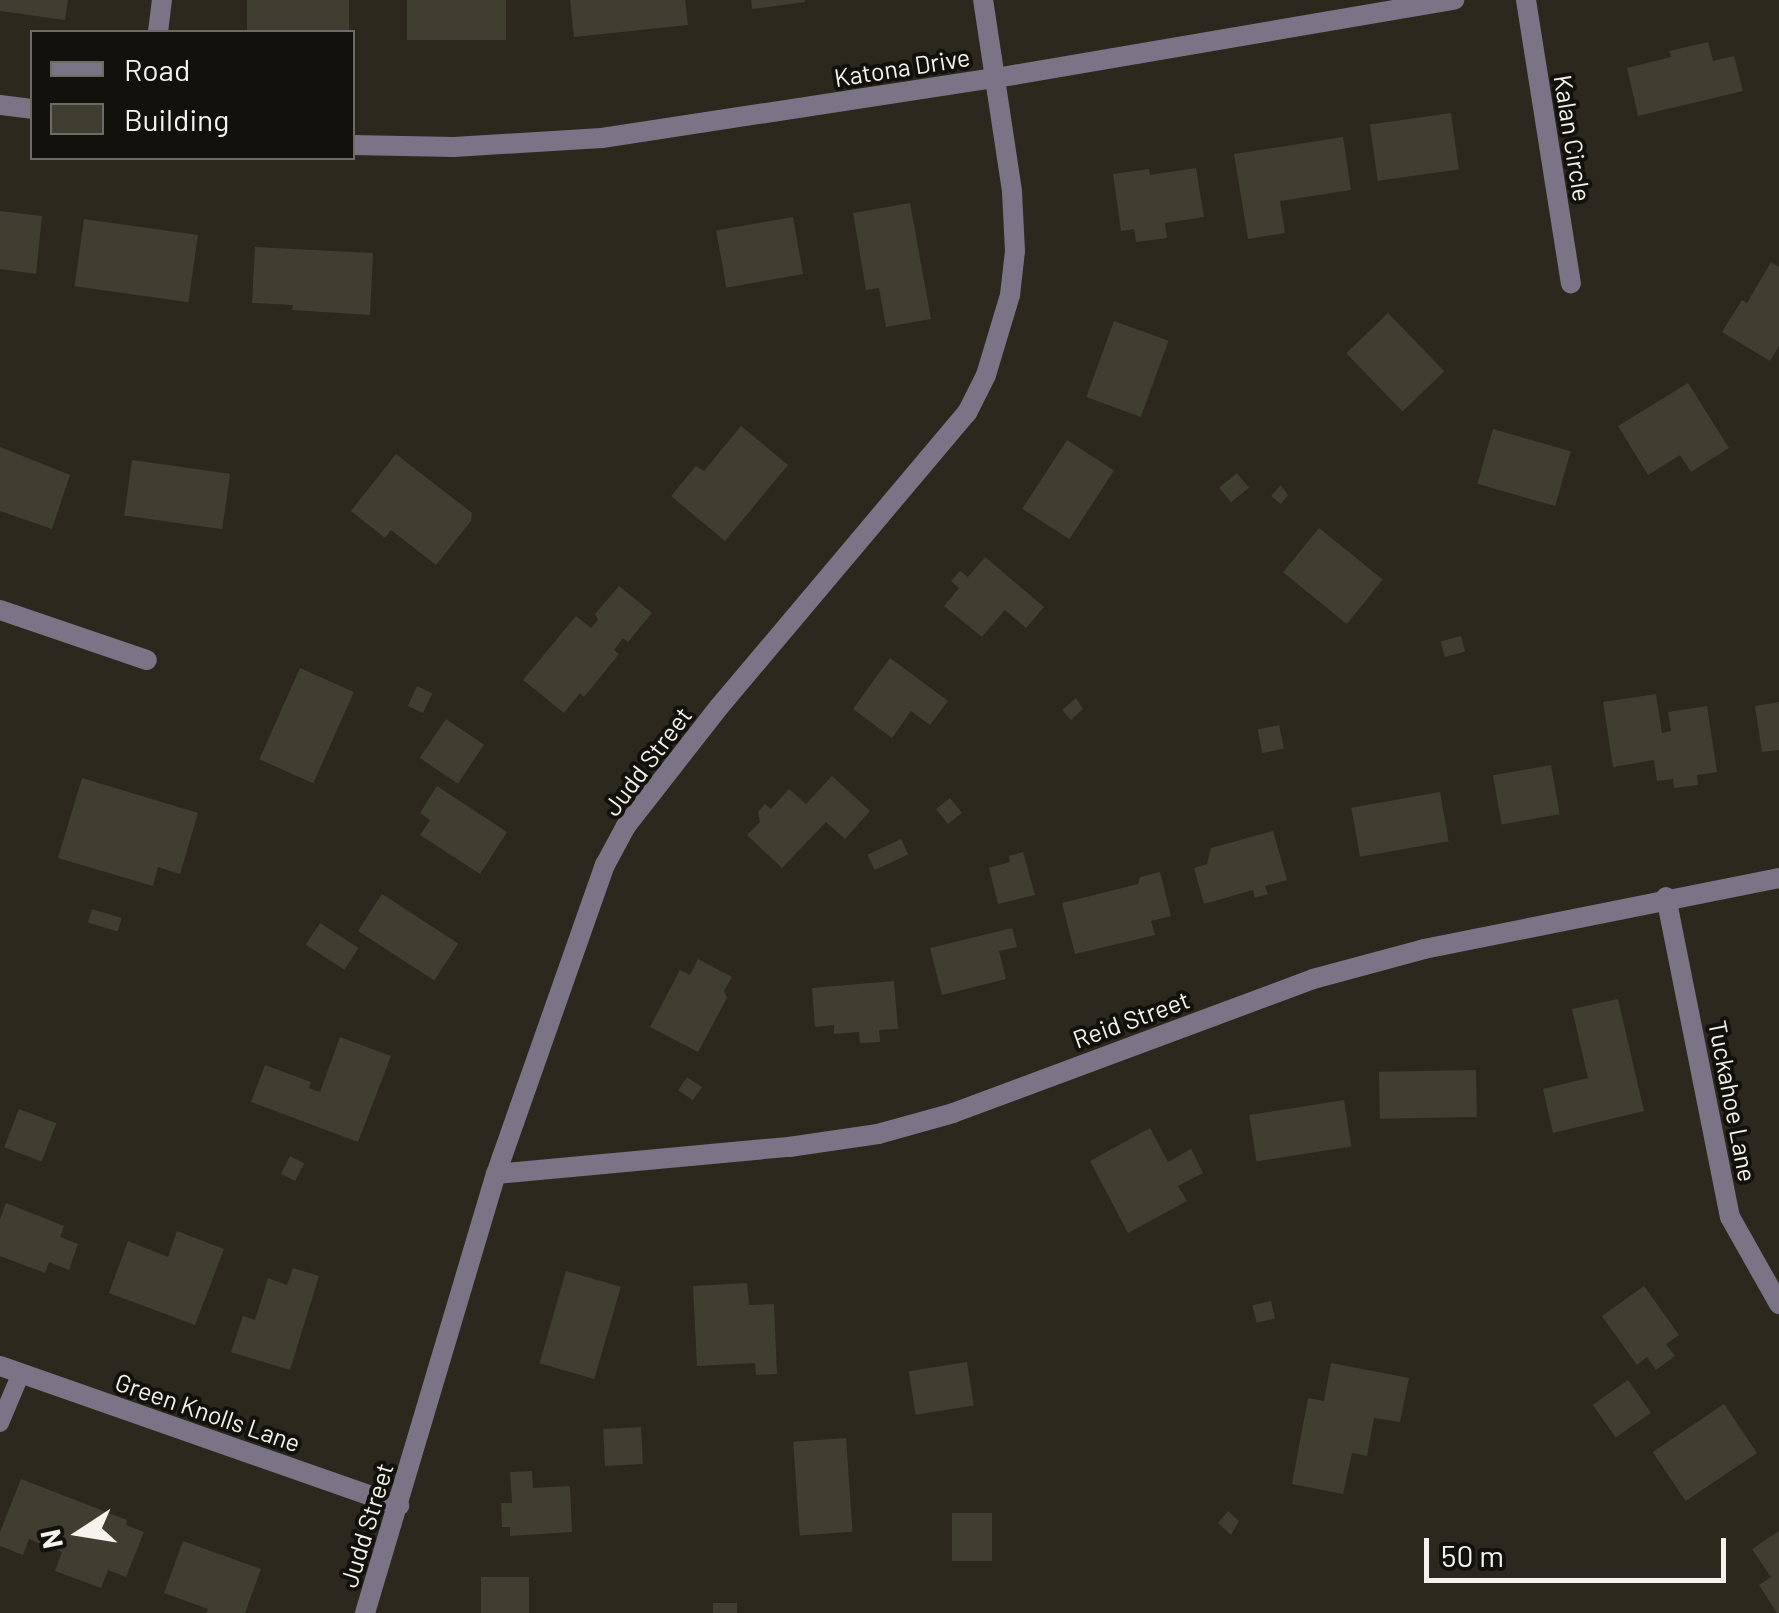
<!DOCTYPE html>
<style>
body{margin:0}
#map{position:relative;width:1779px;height:1613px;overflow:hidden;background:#2c281d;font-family:Barlow,sans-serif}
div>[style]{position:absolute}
.building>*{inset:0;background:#403d31;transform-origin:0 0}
.service>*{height:18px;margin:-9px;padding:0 9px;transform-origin:9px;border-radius:9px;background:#7b7486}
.minor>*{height:20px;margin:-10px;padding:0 10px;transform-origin:10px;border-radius:10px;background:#7b7486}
span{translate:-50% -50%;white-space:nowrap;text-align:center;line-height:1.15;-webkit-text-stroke:8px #13110c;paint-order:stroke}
.street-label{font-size:25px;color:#f5f3ec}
.legend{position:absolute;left:30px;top:30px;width:325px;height:130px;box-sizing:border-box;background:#13110c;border:2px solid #6d6b66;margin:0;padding:12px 18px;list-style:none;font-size:30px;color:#f5f3ec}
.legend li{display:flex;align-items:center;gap:20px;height:50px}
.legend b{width:50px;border:2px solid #6d6b66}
.north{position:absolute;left:30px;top:1483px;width:100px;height:100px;-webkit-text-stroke:8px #13110c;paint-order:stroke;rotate:258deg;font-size:28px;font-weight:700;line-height:40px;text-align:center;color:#f5f3ec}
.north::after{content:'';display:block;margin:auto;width:35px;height:45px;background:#f5f3ec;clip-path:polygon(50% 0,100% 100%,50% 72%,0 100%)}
.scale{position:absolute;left:1424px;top:1538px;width:302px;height:45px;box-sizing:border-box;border:5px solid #f5f3ec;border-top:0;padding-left:12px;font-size:30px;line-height:35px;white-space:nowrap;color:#f5f3ec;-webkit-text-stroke:8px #13110c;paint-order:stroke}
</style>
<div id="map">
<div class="building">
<i style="clip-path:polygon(0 0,68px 0,65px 20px,0 11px)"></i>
<i style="left:247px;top:0;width:102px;height:32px"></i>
<i style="left:407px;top:0;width:99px;height:40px"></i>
<i style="clip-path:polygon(570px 0,685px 0,688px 25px,574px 37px)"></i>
<i style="clip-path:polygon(751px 0,805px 0,805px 2px,752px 9px)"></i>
<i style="clip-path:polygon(1708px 42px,1713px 61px,1734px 56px,1743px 91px,1638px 116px,1627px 68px,1671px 57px,1669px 51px)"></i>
<i style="left:1451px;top:113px;width:57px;height:82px;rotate:82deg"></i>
<i style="clip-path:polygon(1343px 137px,1351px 190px,1280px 201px,1285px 233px,1248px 239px,1234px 154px)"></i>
<i style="clip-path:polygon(1196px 168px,1204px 217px,1165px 223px,1167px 238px,1136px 242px,1134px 229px,1121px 231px,1113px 174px,1149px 169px,1150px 175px)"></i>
<i style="clip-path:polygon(910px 203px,931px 319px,886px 327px,879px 288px,866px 290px,853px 213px)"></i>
<i style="clip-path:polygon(0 211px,42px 216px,36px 274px,0 269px)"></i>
<i style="left:793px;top:217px;width:58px;height:78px;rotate:80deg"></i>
<i style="left:84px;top:219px;width:115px;height:68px;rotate:8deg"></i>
<i style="clip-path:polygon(255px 247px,373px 253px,370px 315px,292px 310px,293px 305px,252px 303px)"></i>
<i style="clip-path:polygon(1771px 262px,1779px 267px,1779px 346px,1770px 361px,1722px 332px,1742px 300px,1747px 303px)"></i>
<i style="left:1388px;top:313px;width:81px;height:58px;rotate:46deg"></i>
<i style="left:1114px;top:321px;width:58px;height:81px;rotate:20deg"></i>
<i style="clip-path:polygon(1688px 383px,1729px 448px,1691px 472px,1680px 455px,1648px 475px,1618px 426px)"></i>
<i style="clip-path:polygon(741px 426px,788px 465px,725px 541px,671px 496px,696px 466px,704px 471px)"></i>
<i style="left:1493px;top:429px;width:81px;height:57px;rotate:16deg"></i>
<i style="left:1067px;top:440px;width:56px;height:82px;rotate:33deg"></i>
<i style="clip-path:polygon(0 447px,70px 475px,52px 529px,0 511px)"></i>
<i style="clip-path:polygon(396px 454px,472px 513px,471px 521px,436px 565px,391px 530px,385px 538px,351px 511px)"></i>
<i style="left:132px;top:460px;width:99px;height:56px;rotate:8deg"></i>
<i style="left:1237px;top:473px;width:19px;height:23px;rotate:51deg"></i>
<i style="clip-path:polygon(1281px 485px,1288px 495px,1281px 504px,1271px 496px)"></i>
<i style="left:1319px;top:528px;width:82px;height:57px;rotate:39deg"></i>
<i style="clip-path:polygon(985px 557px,1044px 607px,1026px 628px,1005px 610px,982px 637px,944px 606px,959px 588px,951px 581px,960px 571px,968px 577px)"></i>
<i style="clip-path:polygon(619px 586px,652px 613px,628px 642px,623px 638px,614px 650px,619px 654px,584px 697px,580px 693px,564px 713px,523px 680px,576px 616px,591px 628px,598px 620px,595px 614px)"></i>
<i style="left:1461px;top:636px;width:16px;height:21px;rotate:75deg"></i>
<i style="clip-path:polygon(890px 658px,948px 701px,930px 725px,911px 711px,892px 738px,853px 709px)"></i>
<i style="left:300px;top:668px;width:59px;height:100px;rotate:24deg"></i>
<i style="left:417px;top:686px;width:17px;height:22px;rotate:25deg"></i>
<i style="clip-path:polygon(1656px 694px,1662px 733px,1671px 731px,1668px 712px,1707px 706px,1717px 772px,1697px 775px,1698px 785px,1674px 788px,1673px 779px,1657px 781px,1654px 760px,1613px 767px,1603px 702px)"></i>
<i style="clip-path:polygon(1076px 698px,1083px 709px,1071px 720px,1062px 710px)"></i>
<i style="clip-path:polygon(1779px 702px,1779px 750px,1762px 752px,1755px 706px)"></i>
<i style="left:446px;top:719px;width:46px;height:47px;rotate:34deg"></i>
<i style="left:1279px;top:725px;width:24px;height:22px;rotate:78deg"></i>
<i style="left:1551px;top:765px;width:50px;height:59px;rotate:80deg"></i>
<i style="clip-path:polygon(832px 776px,870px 811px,845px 839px,826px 822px,782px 868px,747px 835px,760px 822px,758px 812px,765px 804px,771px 809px,789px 789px,806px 804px)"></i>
<i style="clip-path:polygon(82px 778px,198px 813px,180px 874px,158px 867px,153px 886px,58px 858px)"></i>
<i style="clip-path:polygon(437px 786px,507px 832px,480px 874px,420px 835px,430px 820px,420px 813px)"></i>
<i style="left:1440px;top:792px;width:50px;height:90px;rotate:80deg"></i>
<i style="left:950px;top:798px;width:19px;height:18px;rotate:51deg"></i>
<i style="clip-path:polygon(1273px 831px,1287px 880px,1265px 886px,1268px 894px,1255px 898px,1253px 890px,1204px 904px,1194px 868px,1207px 864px,1211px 848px)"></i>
<i style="left:901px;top:839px;width:17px;height:37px;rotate:65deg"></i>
<i style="clip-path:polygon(1023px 852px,1035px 895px,998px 904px,989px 868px,1010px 862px,1009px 856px)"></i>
<i style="clip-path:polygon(1160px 872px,1171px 916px,1151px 921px,1155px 935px,1075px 954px,1062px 903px,1138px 884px,1140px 877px)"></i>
<i style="left:382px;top:894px;width:91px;height:44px;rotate:33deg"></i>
<i style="left:92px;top:909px;width:31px;height:14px;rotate:17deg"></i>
<i style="left:320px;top:923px;width:46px;height:26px;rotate:33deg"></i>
<i style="clip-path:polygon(1012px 928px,1017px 947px,999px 951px,1006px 979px,942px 995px,930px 948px)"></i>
<i style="clip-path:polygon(698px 959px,732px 977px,724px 991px,727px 998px,698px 1052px,650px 1027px,680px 970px,690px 975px)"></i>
<i style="clip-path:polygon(894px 981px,898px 1029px,879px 1030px,880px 1042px,860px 1043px,859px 1032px,834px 1034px,834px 1025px,815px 1027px,812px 988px)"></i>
<i style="clip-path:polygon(1618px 999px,1644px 1111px,1553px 1133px,1543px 1089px,1588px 1078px,1572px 1009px)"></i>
<i style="clip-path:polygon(340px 1037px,391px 1056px,358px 1142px,251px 1102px,265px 1065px,311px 1082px,309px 1088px,320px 1092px)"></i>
<i style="left:1476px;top:1070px;width:47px;height:97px;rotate:89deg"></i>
<i style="left:687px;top:1077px;width:18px;height:16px;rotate:34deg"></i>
<i style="left:1344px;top:1100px;width:47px;height:96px;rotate:81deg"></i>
<i style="left:19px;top:1109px;width:40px;height:41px;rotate:21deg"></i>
<i style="clip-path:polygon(1150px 1128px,1168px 1162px,1191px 1149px,1203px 1173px,1178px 1186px,1187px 1201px,1128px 1233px,1090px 1161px)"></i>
<i style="left:290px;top:1156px;width:16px;height:20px;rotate:27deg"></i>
<i style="clip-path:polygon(6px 1203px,64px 1226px,60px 1237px,78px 1244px,69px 1270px,49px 1262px,45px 1273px,0 1256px,0 1219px)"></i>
<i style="clip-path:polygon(177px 1231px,224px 1249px,195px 1325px,109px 1293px,128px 1241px,168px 1257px)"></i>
<i style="clip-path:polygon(293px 1268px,319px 1276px,290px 1370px,231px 1352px,243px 1316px,255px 1320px,268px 1278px,287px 1285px)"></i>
<i style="left:566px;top:1271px;width:57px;height:96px;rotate:16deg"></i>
<i style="clip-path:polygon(747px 1283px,749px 1305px,774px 1304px,777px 1374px,756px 1375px,755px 1363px,697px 1366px,693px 1286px)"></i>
<i style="clip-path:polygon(1644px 1286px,1679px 1335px,1666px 1344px,1675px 1356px,1656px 1370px,1647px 1357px,1637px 1365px,1602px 1316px)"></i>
<i style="left:1271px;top:1301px;width:18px;height:19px;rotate:77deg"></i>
<i style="left:967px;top:1362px;width:44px;height:59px;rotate:81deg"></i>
<i style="clip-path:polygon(1331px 1363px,1409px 1378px,1400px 1422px,1374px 1418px,1367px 1456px,1352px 1453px,1343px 1494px,1292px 1484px,1308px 1398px,1324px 1401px)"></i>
<i style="left:1628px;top:1380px;width:40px;height:43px;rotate:55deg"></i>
<i style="left:1724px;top:1404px;width:59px;height:86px;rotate:56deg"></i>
<i style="left:641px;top:1427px;width:37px;height:38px;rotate:87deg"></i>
<i style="left:846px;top:1438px;width:94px;height:53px;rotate:86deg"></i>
<i style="clip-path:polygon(532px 1471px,533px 1488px,570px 1486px,572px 1532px,510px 1536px,510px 1527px,502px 1527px,501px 1503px,512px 1503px,510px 1472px)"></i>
<i style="clip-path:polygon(21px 1479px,127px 1520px,126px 1525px,144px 1532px,126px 1577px,108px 1570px,101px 1588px,55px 1571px,62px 1552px,29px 1539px,23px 1555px,0 1546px,0 1532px)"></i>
<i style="clip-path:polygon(1228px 1511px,1239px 1521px,1231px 1535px,1218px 1523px)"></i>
<i style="left:992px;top:1513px;width:48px;height:40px;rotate:90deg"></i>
<i style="clip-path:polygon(1779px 1531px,1779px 1613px,1777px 1613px,1759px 1585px,1771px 1577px,1752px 1549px)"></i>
<i style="clip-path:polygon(183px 1541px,261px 1569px,245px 1613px,206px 1613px,208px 1609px,164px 1593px)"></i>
<i style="left:481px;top:1577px;width:48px;height:36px"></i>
<i style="left:713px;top:1603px;width:24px;height:10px"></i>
</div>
<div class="service">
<i style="left:0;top:1423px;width:54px;rotate:-67.2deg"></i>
</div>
<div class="minor">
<i style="left:1526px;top:0;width:287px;rotate:81deg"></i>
<i style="left:158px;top:32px;width:32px;rotate:-83deg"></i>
<i style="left:0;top:105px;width:32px;rotate:7deg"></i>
<i style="left:352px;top:145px;width:102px;rotate:1.1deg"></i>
<i style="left:454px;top:147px;width:148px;rotate:-3.5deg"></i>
<i style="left:602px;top:138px;width:399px;rotate:-8.7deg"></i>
<i style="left:996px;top:78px;width:465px;rotate:-9.7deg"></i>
<i style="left:0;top:610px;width:155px;rotate:18.8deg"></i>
<i style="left:1666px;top:897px;width:326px;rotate:78.7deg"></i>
<i style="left:1730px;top:1217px;width:100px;rotate:60.6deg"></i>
<i style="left:496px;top:1174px;width:294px;rotate:-5.3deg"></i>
<i style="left:789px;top:1147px;width:90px;rotate:-8.3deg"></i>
<i style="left:878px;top:1134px;width:78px;rotate:-15.6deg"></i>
<i style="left:953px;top:1113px;width:384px;rotate:-20.4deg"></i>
<i style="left:1313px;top:979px;width:115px;rotate:-15.1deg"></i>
<i style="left:1424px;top:949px;width:362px;rotate:-11.3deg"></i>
<i style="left:0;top:1366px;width:423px;rotate:19.3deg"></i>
<i style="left:365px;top:1613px;width:458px;rotate:-73.4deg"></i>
<i style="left:496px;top:1174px;width:328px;rotate:-70.6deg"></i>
<i style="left:605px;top:865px;width:44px;rotate:-61.7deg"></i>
<i style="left:626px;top:826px;width:151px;rotate:-52deg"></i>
<i style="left:719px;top:707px;width:385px;rotate:-49.9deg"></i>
<i style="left:967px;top:413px;width:42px;rotate:-63.4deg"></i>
<i style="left:986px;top:375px;width:84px;rotate:-73.3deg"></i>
<i style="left:1010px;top:295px;width:44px;rotate:-83.5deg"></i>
<i style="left:1015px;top:251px;width:60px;rotate:-92.9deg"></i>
<i style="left:1012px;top:191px;width:193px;rotate:-98.6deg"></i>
</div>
<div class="street-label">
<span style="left:902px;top:67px;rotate:-9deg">Katona Drive</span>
<span style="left:1573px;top:138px;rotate:81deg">Kalan Circle</span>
<span style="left:647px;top:761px;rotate:-53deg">Judd Street</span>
<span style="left:1131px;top:1019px;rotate:-20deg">Reid Street</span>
<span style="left:1733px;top:1101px;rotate:79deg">Tuckahoe Lane</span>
<span style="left:208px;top:1412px;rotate:19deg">Green Knolls Lane</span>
<span style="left:366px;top:1525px;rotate:-73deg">Judd Street</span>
</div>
<ul class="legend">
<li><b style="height:12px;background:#7b7486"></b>Road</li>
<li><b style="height:28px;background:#403d31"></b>Building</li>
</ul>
<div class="north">N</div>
<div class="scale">50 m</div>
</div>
